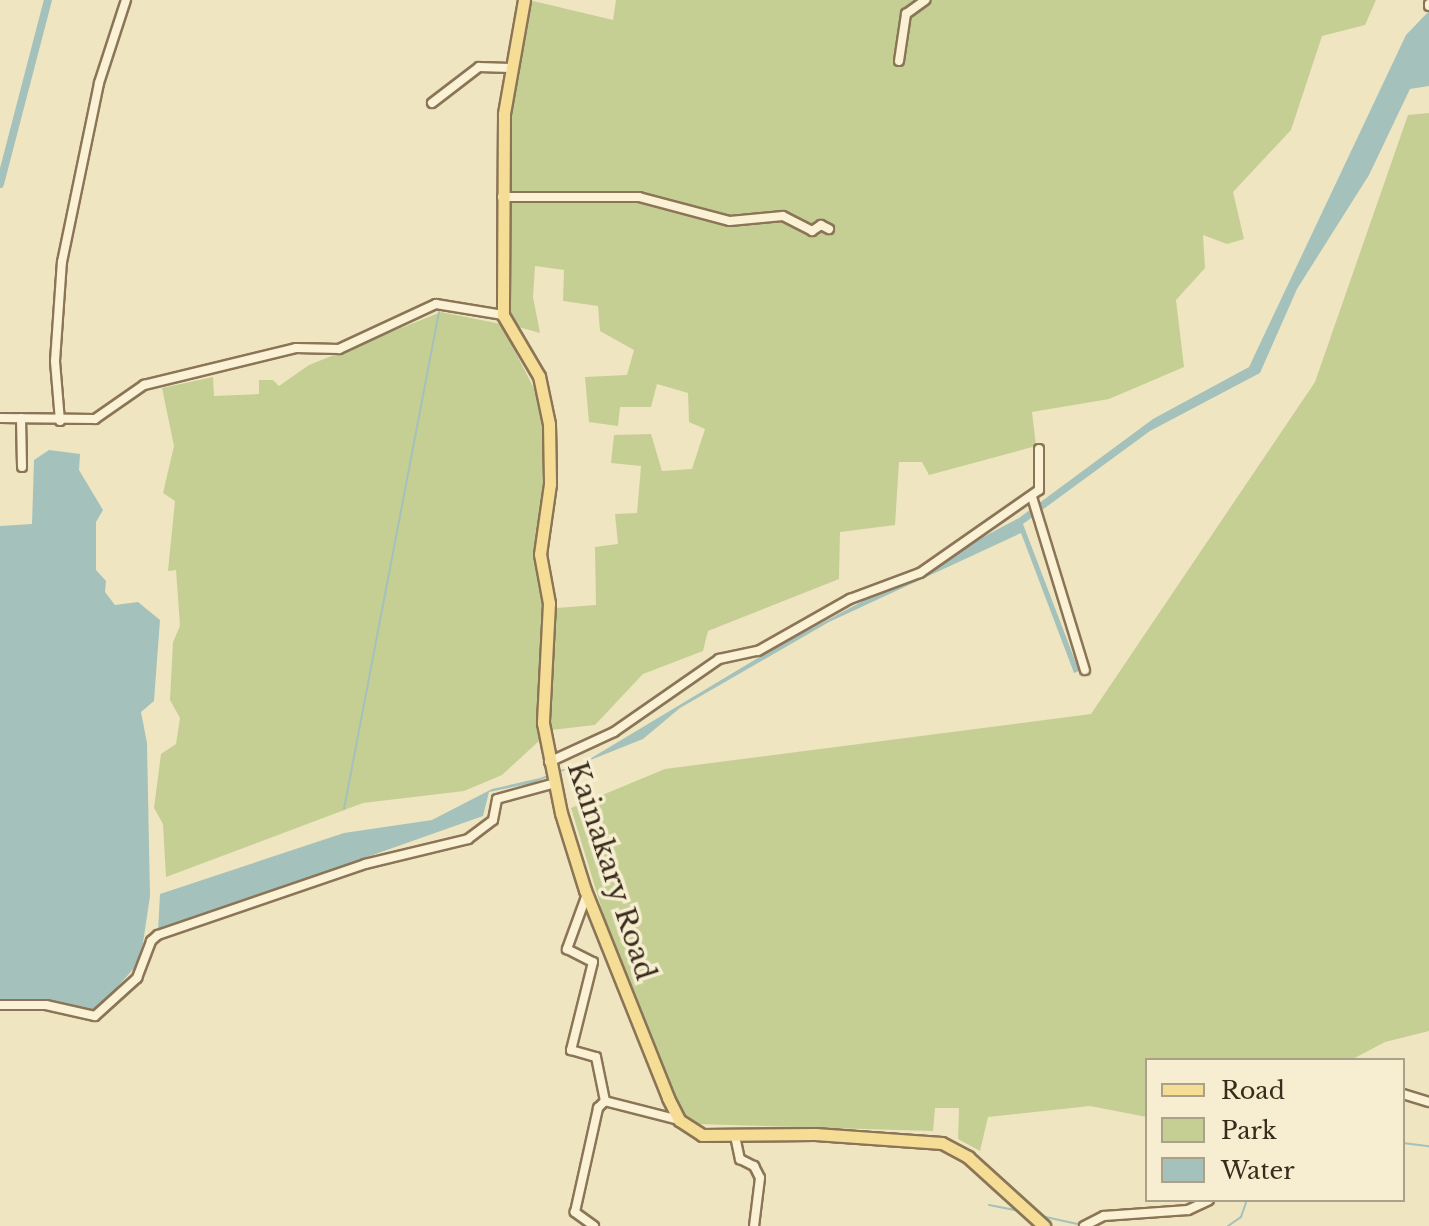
<!DOCTYPE html>
<style>
body{margin:0}
#map{position:relative;width:1429px;height:1226px;overflow:hidden;background:#f0e5c1;font-family:"Libre Baskerville",serif}
div>[style]{position:absolute}
.green>*{inset:0;background:#c5cf94}
.water>*{inset:0;background:#a4c2bb}
.stream>*{height:2px;margin:-1px;padding:0 1px;transform-origin:1px;border-radius:1px;background:#a4c2bb}
.canal>*{height:8px;margin:-4px;padding:0 4px;transform-origin:4px;border-radius:4px;background:#a4c2bb}
.roads{filter:drop-shadow(2px 0 #8b7557) drop-shadow(-2px 0 #8b7557) drop-shadow(0 2px #8b7557) drop-shadow(0 -2px #8b7557)}
.minor>*{height:8px;margin:-4px;padding:0 4px;transform-origin:4px;border-radius:4px;background:#fbf1d5}
.major>*{height:11px;margin:-5.5px;padding:0 5.5px;transform-origin:5.5px;border-radius:5.5px;background:#f6dd96}
span{translate:-50% -50%;white-space:nowrap;text-align:center;line-height:1.15;-webkit-text-stroke:7px #f7eed1;paint-order:stroke}
.street-label{font-size:28px;color:#3a2c1d}
.legend{position:absolute;left:1145px;top:1058px;width:260px;height:144px;box-sizing:border-box;background:#f7eed1;border:2px solid #aba089;margin:0;padding:10px 14px;list-style:none;font-size:24px;color:#3a2c1d}
.legend li{display:flex;align-items:center;gap:16px;height:40px}
.legend b{width:40px;border:2px solid #aba089}
</style>
<div id="map">
<div class="green">
<i style="clip-path:polygon(529px 0,613px 20px,616px 0,1376px 0,1365px 25px,1322px 36px,1291px 130px,1233px 192px,1244px 239px,1227px 244px,1203px 235px,1205px 268px,1176px 300px,1184px 367px,1109px 399px,1032px 412px,1036px 446px,929px 475px,922px 462px,899px 462px,895px 525px,840px 532px,839px 579px,708px 631px,703px 651px,643px 674px,595px 725px,551px 730px,556px 608px,596px 605px,595px 547px,618px 544px,615px 514px,637px 513px,641px 466px,611px 463px,614px 435px,651px 434px,662px 471px,692px 469px,705px 429px,689px 422px,688px 393px,657px 384px,651px 407px,620px 407px,618px 426px,589px 422px,585px 377px,627px 375px,634px 350px,600px 331px,598px 306px,563px 301px,564px 270px,535px 266px,533px 297px,540px 333px,515px 326px,509px 306px,511px 90px)"></i>
<i style="clip-path:polygon(1429px 113px,1429px 1031px,1385px 1042px,1351px 1060px,1147px 1060px,1147px 1117px,1090px 1106px,988px 1117px,980px 1151px,958px 1139px,959px 1108px,935px 1108px,933px 1131px,695px 1124px,681px 1112px,613px 946px,571px 808px,665px 769px,1091px 714px,1315px 382px,1408px 115px)"></i>
<i style="clip-path:polygon(441px 312px,501px 324px,542px 404px,544px 496px,533px 555px,545px 605px,540px 740px,502px 775px,464px 791px,363px 803px,166px 877px,163px 824px,154px 808px,161px 754px,176px 744px,180px 718px,170px 700px,173px 642px,180px 626px,176px 570px,168px 571px,175px 501px,163px 493px,174px 446px,162px 388px,213px 377px,214px 396px,259px 394px,259px 380px,273px 380px,279px 386px,309px 365px)"></i>
</div>
<div class="water">
<i style="clip-path:polygon(1429px 11px,1429px 86px,1410px 89px,1369px 175px,1297px 289px,1260px 373px,1150px 431px,1023px 524px,1079px 671px,1074px 673px,1021px 533px,829px 622px,680px 708px,643px 739px,533px 783px,489px 792px,483px 816px,158px 931px,160px 894px,344px 833px,432px 820px,492px 789px,540px 778px,588px 760px,771px 650px,1019px 518px,1153px 419px,1249px 367px,1406px 35px)"></i>
<i style="clip-path:polygon(49px 450px,80px 454px,79px 470px,103px 510px,96px 522px,96px 570px,106px 581px,105px 592px,115px 605px,138px 602px,160px 620px,154px 701px,141px 712px,147px 743px,150px 896px,143px 943px,136px 966px,96px 1011px,46px 1001px,0 1002px,0 526px,32px 524px,34px 460px)"></i>
</div>
<div class="stream">
<i style="left:344px;top:809px;width:506px;rotate:-79.18deg"></i>
<i style="left:1403px;top:1143px;width:26px;rotate:7deg"></i>
<i style="left:989px;top:1205px;width:31px;rotate:11deg"></i>
<i style="left:1041px;top:1216px;width:42px;rotate:12.4deg"></i>
<i style="left:1228px;top:1226px;width:16px;rotate:-35deg"></i>
<i style="left:1241px;top:1217px;width:18px;rotate:-71deg"></i>
</div>
<div class="canal">
<i style="left:0;top:184px;width:190px;rotate:-75.4deg"></i>
</div>
<div class="roads">
<div class="minor">
<i style="left:1429px;top:4px;width:2px;rotate:90deg"></i>
<i style="left:899px;top:61px;width:48px;rotate:-81.5deg"></i>
<i style="left:906px;top:14px;width:24px;rotate:-36deg"></i>
<i style="left:432px;top:103px;width:59px;rotate:-37.5deg"></i>
<i style="left:479px;top:67px;width:31px;rotate:2deg"></i>
<i style="left:502px;top:197px;width:137px"></i>
<i style="left:639px;top:197px;width:94px;rotate:14.8deg"></i>
<i style="left:730px;top:221px;width:53px;rotate:-5.4deg"></i>
<i style="left:783px;top:216px;width:33px;rotate:27deg"></i>
<i style="left:812px;top:231px;width:11px;rotate:-34deg"></i>
<i style="left:821px;top:225px;width:9px;rotate:27deg"></i>
<i style="left:0;top:418px;width:95px;rotate:0.6deg"></i>
<i style="left:95px;top:419px;width:60px;rotate:-34.8deg"></i>
<i style="left:144px;top:385px;width:156px;rotate:-13.7deg"></i>
<i style="left:296px;top:348px;width:43px;rotate:1.3deg"></i>
<i style="left:339px;top:349px;width:107px;rotate:-24.9deg"></i>
<i style="left:436px;top:304px;width:68px;rotate:9.3deg"></i>
<i style="left:21px;top:418px;width:49px;rotate:88.8deg"></i>
<i style="left:60px;top:421px;width:60px;rotate:-94.8deg"></i>
<i style="left:55px;top:361px;width:99px;rotate:-86deg"></i>
<i style="left:62px;top:262px;width:183px;rotate:-78.3deg"></i>
<i style="left:99px;top:83px;width:87px;rotate:-72deg"></i>
<i style="left:1032px;top:497px;width:181px;rotate:73deg"></i>
<i style="left:549px;top:762px;width:72px;rotate:-24.8deg"></i>
<i style="left:614px;top:732px;width:128px;rotate:-34.8deg"></i>
<i style="left:719px;top:659px;width:40px;rotate:-12deg"></i>
<i style="left:758px;top:651px;width:106px;rotate:-29.5deg"></i>
<i style="left:850px;top:599px;width:75px;rotate:-20.4deg"></i>
<i style="left:920px;top:573px;width:145px;rotate:-34.9deg"></i>
<i style="left:1039px;top:490px;width:41px;rotate:-90deg"></i>
<i style="left:587px;top:894px;width:59px;rotate:110deg"></i>
<i style="left:567px;top:949px;width:29px;rotate:27deg"></i>
<i style="left:593px;top:962px;width:91px;rotate:104deg"></i>
<i style="left:571px;top:1050px;width:26px;rotate:16deg"></i>
<i style="left:596px;top:1057px;width:45px;rotate:78.4deg"></i>
<i style="left:0;top:1005px;width:46px"></i>
<i style="left:46px;top:1005px;width:50px;rotate:12.7deg"></i>
<i style="left:95px;top:1016px;width:57px;rotate:-42.1deg"></i>
<i style="left:137px;top:978px;width:40px;rotate:-69deg"></i>
<i style="left:151px;top:941px;width:9px;rotate:-41deg"></i>
<i style="left:158px;top:935px;width:219px;rotate:-18.9deg"></i>
<i style="left:365px;top:864px;width:106px;rotate:-13.6deg"></i>
<i style="left:468px;top:839px;width:31px;rotate:-37deg"></i>
<i style="left:493px;top:820px;width:21px;rotate:-79deg"></i>
<i style="left:497px;top:799px;width:60px;rotate:-15.4deg"></i>
<i style="left:1403px;top:1094px;width:27px;rotate:17deg"></i>
<i style="left:735px;top:1136px;width:24px;rotate:78deg"></i>
<i style="left:740px;top:1159px;width:16px;rotate:27deg"></i>
<i style="left:754px;top:1166px;width:13px;rotate:63deg"></i>
<i style="left:760px;top:1178px;width:48px;rotate:97.1deg"></i>
<i style="left:594px;top:1226px;width:24px;rotate:-144deg"></i>
<i style="left:575px;top:1212px;width:107px;rotate:-77.5deg"></i>
<i style="left:598px;top:1108px;width:10px;rotate:-45deg"></i>
<i style="left:605px;top:1101px;width:76px;rotate:14.4deg"></i>
<i style="left:1084px;top:1226px;width:22px;rotate:-27deg"></i>
<i style="left:1104px;top:1216px;width:84px;rotate:-4.1deg"></i>
<i style="left:1188px;top:1210px;width:23px;rotate:-25deg"></i>
</div>
<div class="major">
<i style="left:524px;top:0;width:116px;rotate:100deg"></i>
<i style="left:504px;top:114px;width:201px;rotate:90.3deg"></i>
<i style="left:503px;top:315px;width:71px;rotate:59.5deg"></i>
<i style="left:539px;top:376px;width:49px;rotate:78.2deg"></i>
<i style="left:549px;top:424px;width:60px;rotate:89deg"></i>
<i style="left:550px;top:484px;width:71px;rotate:98.1deg"></i>
<i style="left:540px;top:554px;width:50px;rotate:79.6deg"></i>
<i style="left:549px;top:603px;width:120px;rotate:92.9deg"></i>
<i style="left:543px;top:723px;width:92px;rotate:78.7deg"></i>
<i style="left:561px;top:813px;width:81px;rotate:72.7deg"></i>
<i style="left:585px;top:890px;width:224px;rotate:68.2deg"></i>
<i style="left:668px;top:1098px;width:25px;rotate:63deg"></i>
<i style="left:679px;top:1120px;width:27px;rotate:33deg"></i>
<i style="left:702px;top:1135px;width:113px;rotate:-0.5deg"></i>
<i style="left:815px;top:1134px;width:127px;rotate:4.1deg"></i>
<i style="left:942px;top:1143px;width:30px;rotate:28deg"></i>
<i style="left:968px;top:1157px;width:103px;rotate:42.2deg"></i>
</div>
</div>
<div class="street-label">
<span style="left:611px;top:871px;rotate:72deg">Kainakary Road</span>
</div>
<ul class="legend">
<li><b style="height:10px;background:#f6dd96"></b>Road</li>
<li><b style="height:22px;background:#c5cf94"></b>Park</li>
<li><b style="height:22px;background:#a4c2bb"></b>Water</li>
</ul>
</div>
